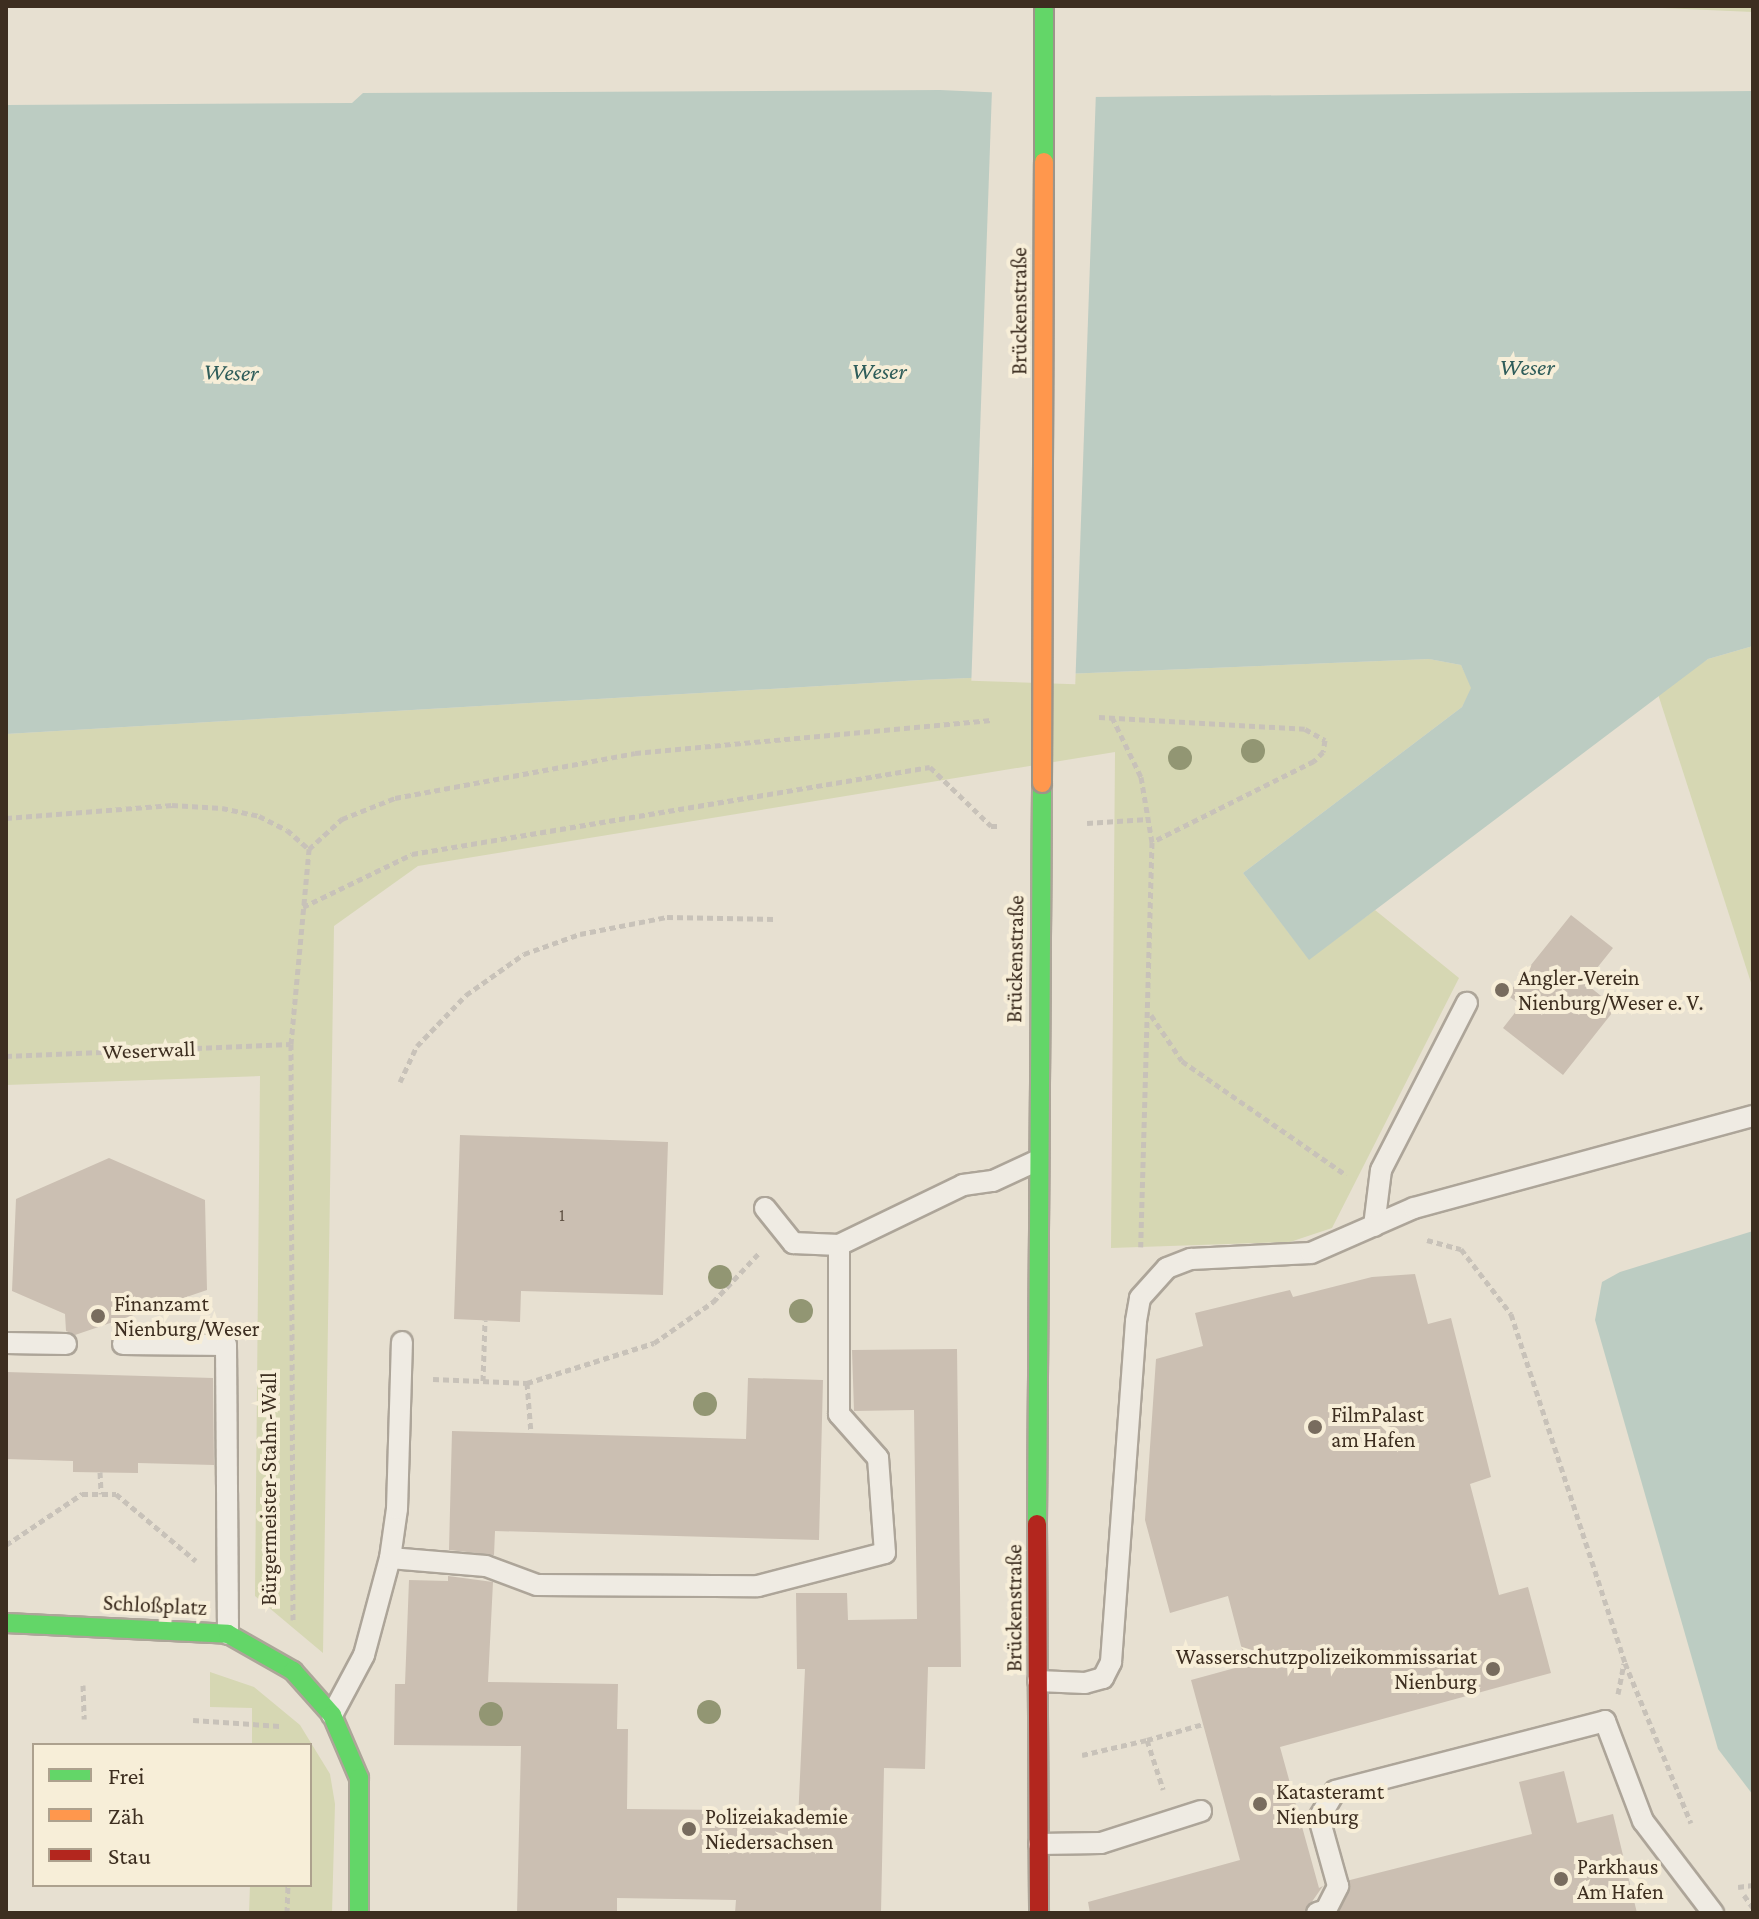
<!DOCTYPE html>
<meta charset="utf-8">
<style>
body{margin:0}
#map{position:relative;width:1759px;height:1919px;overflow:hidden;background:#e7e0d1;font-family:"Crimson Pro",serif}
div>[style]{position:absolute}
.green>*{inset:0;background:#d6d7b3}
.water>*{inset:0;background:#bcccc2}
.pier>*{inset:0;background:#e7e0d1;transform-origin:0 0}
.building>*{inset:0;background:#cbbfb2}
.path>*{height:5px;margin-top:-2.5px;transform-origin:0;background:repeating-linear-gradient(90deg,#c8c2b9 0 6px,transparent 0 10px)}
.roads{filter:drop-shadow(2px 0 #ada599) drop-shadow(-2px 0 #ada599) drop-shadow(0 2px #ada599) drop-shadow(0 -2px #ada599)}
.lane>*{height:20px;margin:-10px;padding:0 10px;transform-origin:10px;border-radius:10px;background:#efebe3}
.fast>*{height:18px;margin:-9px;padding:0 9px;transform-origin:9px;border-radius:9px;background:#63d668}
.jam>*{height:18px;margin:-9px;padding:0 9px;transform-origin:9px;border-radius:9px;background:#b3261e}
.bridges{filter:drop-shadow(2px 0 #9c958a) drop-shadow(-2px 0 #9c958a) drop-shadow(0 2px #9c958a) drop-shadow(0 -2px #9c958a)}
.fast-bridge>*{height:18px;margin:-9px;padding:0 9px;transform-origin:9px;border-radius:9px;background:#63d668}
.slow-bridge>*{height:18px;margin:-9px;padding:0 9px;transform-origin:9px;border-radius:9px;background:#ff974d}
.trees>*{width:24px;height:24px;margin:-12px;border-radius:50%;background:#929673}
.dots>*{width:22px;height:22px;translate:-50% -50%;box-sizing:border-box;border:4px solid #f7eed8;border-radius:50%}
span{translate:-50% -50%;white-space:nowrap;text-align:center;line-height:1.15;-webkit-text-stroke:8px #f7eed8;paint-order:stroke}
.number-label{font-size:18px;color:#605244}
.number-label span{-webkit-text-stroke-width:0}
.street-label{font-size:22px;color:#3d2e20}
.poi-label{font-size:22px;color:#3d2e20}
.left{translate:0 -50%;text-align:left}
.right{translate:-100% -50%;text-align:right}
.water-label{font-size:24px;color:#2f5d5a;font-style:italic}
.frame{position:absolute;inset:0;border:8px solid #3d2e20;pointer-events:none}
.legend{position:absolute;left:32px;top:1743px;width:280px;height:144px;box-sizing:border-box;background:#f7eed8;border:2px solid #ada18e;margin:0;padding:10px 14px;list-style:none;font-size:24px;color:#3d2e20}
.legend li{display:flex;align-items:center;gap:16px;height:40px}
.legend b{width:40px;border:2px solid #ada18e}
</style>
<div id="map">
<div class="green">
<i style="clip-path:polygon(1617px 6px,1753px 6px,1753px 12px)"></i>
<i style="clip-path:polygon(1753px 646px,1753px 989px,1657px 691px,1708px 659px)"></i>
<i style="clip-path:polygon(1429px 659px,1461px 665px,1472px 688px,1462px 707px,1243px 873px,1309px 959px,1375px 910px,1459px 978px,1332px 1228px,1290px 1242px,1111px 1248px,1115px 752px,418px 866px,334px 926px,323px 1653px,255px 1596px,260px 1076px,6px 1085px,6px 734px,921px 680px)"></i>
<i style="clip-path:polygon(210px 1672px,254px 1687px,300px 1725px,330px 1774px,335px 1804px,332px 1913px,249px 1913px,250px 1885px,310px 1885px,310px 1745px,252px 1745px,252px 1708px,210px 1707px)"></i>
</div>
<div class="water">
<i style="clip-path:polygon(940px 90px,1091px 97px,1753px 91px,1753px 646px,1708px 659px,1309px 960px,1243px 873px,1462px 707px,1471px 688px,1461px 665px,1429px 659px,921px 680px,6px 734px,6px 105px,352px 103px,363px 93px)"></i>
<i style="clip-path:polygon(1753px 1231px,1753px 1795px,1718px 1749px,1595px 1320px,1602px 1282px,1620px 1272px)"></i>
</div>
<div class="pier">
<i style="left:992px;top:89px;width:104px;height:592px;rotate:2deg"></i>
</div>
<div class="building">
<i style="clip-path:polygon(1571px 915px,1613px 948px,1585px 983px,1616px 1008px,1563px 1075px,1503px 1028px,1521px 1005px,1507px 995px)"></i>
<i style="clip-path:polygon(460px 1135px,668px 1142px,663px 1295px,521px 1291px,520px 1322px,454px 1319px)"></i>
<i style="clip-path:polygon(109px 1158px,205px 1200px,207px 1290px,75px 1335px,66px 1331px,65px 1314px,12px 1291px,16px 1199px)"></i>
<i style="clip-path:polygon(1415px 1274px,1428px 1324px,1451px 1318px,1491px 1477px,1470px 1484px,1499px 1595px,1528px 1587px,1551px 1673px,1280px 1747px,1319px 1888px,1323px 1886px,1304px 1913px,1090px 1913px,1088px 1902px,1240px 1860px,1191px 1680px,1246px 1665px,1228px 1596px,1170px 1613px,1145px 1520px,1156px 1359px,1203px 1346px,1195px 1313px,1290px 1290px,1293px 1297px,1372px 1277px)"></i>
<i style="clip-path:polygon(957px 1349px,961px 1667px,928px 1667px,925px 1769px,884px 1768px,881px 1913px,735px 1913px,736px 1900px,617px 1898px,617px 1913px,517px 1913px,521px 1746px,394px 1745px,395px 1684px,405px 1684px,409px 1580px,448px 1581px,448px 1576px,493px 1582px,488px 1682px,618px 1684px,617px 1729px,628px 1729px,627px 1809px,725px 1810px,725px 1818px,798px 1820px,805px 1669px,797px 1669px,796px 1593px,847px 1593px,848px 1620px,917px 1619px,914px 1410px,854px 1411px,852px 1350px)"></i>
<i style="clip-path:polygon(6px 1372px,213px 1378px,214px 1465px,138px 1463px,138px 1473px,73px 1472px,73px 1461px,6px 1459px)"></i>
<i style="clip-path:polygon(748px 1378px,823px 1380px,819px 1540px,495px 1531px,494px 1555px,449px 1550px,452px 1431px,746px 1439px)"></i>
<i style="clip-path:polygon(1564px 1771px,1577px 1823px,1613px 1814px,1637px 1913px,1339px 1913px,1350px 1880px,1532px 1834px,1519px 1782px)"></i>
</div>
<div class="path">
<i style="left:1099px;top:717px;width:206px;rotate:3.3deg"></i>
<i style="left:1305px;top:729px;width:23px;rotate:29deg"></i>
<i style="left:1325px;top:740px;width:12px;rotate:99deg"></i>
<i style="left:1323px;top:752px;width:13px;rotate:135deg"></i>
<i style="left:1314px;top:761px;width:181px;rotate:153.4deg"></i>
<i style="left:1112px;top:717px;width:67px;rotate:64.2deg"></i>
<i style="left:1141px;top:777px;width:66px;rotate:80.4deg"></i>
<i style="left:1152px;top:842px;width:405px;rotate:91.6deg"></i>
<i style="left:6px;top:818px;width:167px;rotate:-4.5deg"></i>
<i style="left:172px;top:805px;width:50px;rotate:3.4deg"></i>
<i style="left:222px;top:808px;width:38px;rotate:12deg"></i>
<i style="left:259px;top:816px;width:31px;rotate:27deg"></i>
<i style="left:287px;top:830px;width:29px;rotate:41deg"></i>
<i style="left:1087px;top:823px;width:61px;rotate:-3.8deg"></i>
<i style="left:303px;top:907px;width:121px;rotate:-25.9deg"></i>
<i style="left:412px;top:854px;width:525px;rotate:-9.53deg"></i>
<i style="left:930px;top:767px;width:85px;rotate:44deg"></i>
<i style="left:991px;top:826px;width:6px"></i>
<i style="left:1151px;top:1015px;width:55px;rotate:56deg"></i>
<i style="left:1182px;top:1061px;width:200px;rotate:34.8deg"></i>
<i style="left:6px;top:1056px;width:285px;rotate:-2.4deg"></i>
<i style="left:400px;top:1082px;width:40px;rotate:-65deg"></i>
<i style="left:417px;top:1046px;width:71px;rotate:-46.1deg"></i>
<i style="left:466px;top:995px;width:71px;rotate:-35.3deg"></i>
<i style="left:524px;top:954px;width:59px;rotate:-19.7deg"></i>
<i style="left:580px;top:934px;width:89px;rotate:-11.1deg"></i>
<i style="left:667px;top:917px;width:107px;rotate:1.1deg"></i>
<i style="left:1427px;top:1240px;width:35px;rotate:15deg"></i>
<i style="left:1461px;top:1249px;width:82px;rotate:52.4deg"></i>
<i style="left:1511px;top:1314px;width:367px;rotate:71.9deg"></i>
<i style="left:1625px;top:1663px;width:173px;rotate:67.6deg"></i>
<i style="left:433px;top:1379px;width:94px;rotate:2.4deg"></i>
<i style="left:527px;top:1383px;width:133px;rotate:-17.5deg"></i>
<i style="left:654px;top:1343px;width:72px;rotate:-34.8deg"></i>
<i style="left:713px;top:1302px;width:67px;rotate:-46.8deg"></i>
<i style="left:483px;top:1381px;width:61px;rotate:-88.1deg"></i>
<i style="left:527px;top:1383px;width:50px;rotate:85.4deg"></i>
<i style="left:100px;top:1472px;width:22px;rotate:87deg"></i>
<i style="left:6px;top:1545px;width:92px;rotate:-33.9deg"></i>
<i style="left:82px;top:1494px;width:34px"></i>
<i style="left:116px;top:1494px;width:104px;rotate:39.9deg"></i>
<i style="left:293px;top:1620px;width:576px;rotate:-90.2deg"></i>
<i style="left:291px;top:1044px;width:196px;rotate:-84.7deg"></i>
<i style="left:309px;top:849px;width:45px;rotate:-42.3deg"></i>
<i style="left:342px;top:819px;width:57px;rotate:-21.6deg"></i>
<i style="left:395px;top:798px;width:244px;rotate:-10.6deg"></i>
<i style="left:635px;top:753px;width:358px;rotate:-5.3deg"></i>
<i style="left:83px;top:1685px;width:34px;rotate:88deg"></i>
<i style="left:1618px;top:1694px;width:31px;rotate:-79deg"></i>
<i style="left:193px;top:1720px;width:87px;rotate:3.9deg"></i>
<i style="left:1147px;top:1740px;width:58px;rotate:-15.9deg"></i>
<i style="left:1082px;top:1755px;width:67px;rotate:-13deg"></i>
<i style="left:1147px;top:1740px;width:52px;rotate:71.9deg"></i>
<i style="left:1738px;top:1887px;width:15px;rotate:-8deg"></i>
<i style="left:1744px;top:1895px;width:16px;rotate:55deg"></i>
<i style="left:287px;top:1913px;width:28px;rotate:-88deg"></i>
</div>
<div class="roads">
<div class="lane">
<i style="left:765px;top:1208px;width:45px;rotate:51.3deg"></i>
<i style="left:793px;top:1243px;width:46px;rotate:2.5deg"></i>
<i style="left:839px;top:1245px;width:138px;rotate:-25.8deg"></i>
<i style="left:963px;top:1185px;width:30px;rotate:-8deg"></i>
<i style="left:993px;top:1181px;width:47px;rotate:-24.9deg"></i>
<i style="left:1374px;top:1226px;width:56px;rotate:-82.9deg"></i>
<i style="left:1381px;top:1170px;width:188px;rotate:-62.8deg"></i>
<i style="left:6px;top:1343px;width:60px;rotate:1deg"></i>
<i style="left:123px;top:1344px;width:103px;rotate:0.6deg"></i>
<i style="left:226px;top:1345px;width:289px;rotate:89.6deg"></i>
<i style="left:390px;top:1558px;width:96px;rotate:4.8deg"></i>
<i style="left:486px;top:1566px;width:54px;rotate:20.4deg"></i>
<i style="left:537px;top:1585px;width:221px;rotate:0.3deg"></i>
<i style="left:758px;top:1586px;width:131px;rotate:-14.6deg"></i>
<i style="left:885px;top:1553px;width:95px;rotate:-94.2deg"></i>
<i style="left:878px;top:1458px;width:59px;rotate:-131.6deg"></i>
<i style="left:839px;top:1414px;width:169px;rotate:-90deg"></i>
<i style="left:1038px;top:1681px;width:47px;rotate:2.4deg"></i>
<i style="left:1085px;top:1683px;width:19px;rotate:-16deg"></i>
<i style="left:1103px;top:1678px;width:18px;rotate:-63deg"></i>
<i style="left:1111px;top:1662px;width:342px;rotate:-85.8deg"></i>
<i style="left:1136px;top:1321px;width:23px;rotate:-80deg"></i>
<i style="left:1140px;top:1298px;width:40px;rotate:-48deg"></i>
<i style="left:1167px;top:1268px;width:26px;rotate:-21deg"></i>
<i style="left:1191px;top:1259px;width:120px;rotate:-2.9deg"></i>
<i style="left:1311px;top:1253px;width:112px;rotate:-23.6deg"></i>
<i style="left:1414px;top:1208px;width:351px;rotate:-15.2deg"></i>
<i style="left:332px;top:1715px;width:68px;rotate:-61.9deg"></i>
<i style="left:364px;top:1655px;width:100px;rotate:-75deg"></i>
<i style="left:390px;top:1558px;width:49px;rotate:-81.9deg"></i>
<i style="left:397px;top:1509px;width:167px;rotate:-88.3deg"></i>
<i style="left:1039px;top:1844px;width:62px;rotate:-0.9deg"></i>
<i style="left:1101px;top:1843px;width:105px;rotate:-17.7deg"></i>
<i style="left:1317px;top:1913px;width:9px;rotate:-18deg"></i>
<i style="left:1326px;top:1910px;width:27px;rotate:-63deg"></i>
<i style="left:1338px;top:1886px;width:71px;rotate:-105.6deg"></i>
<i style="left:1319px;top:1818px;width:31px;rotate:-59deg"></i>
<i style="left:1335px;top:1791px;width:279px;rotate:-14.5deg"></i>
<i style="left:1605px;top:1721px;width:107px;rotate:69.2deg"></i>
<i style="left:1643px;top:1821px;width:116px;rotate:52.7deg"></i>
</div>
<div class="fast">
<i style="left:1037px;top:1524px;width:741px;rotate:-89.61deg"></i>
<i style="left:6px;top:1623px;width:222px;rotate:2.8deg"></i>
<i style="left:228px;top:1634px;width:75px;rotate:29.6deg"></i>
<i style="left:293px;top:1671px;width:59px;rotate:48.4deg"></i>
<i style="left:332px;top:1715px;width:69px;rotate:66.8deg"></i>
<i style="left:359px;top:1778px;width:135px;rotate:90deg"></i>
</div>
<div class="jam">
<i style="left:1037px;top:1524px;width:389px;rotate:89.7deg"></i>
</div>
</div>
<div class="bridges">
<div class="fast-bridge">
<i style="left:1044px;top:162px;width:151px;rotate:-90deg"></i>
</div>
<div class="slow-bridge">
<i style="left:1042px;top:783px;width:621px;rotate:-89.82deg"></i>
</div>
</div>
<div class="trees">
<i style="left:1253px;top:751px"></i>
<i style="left:1180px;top:758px"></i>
<i style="left:720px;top:1277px"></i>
<i style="left:801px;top:1311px"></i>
<i style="left:705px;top:1404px"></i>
<i style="left:709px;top:1712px"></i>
<i style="left:491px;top:1714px"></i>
</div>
<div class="dots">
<i style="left:1502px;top:990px;background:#786c5e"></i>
<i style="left:98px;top:1316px;background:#786c5e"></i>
<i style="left:1315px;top:1427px;background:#786c5e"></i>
<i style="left:1493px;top:1669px;background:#786c5e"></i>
<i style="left:1260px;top:1804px;background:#786c5e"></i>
<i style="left:689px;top:1829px;background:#786c5e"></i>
<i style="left:1561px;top:1879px;background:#786c5e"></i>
</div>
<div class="number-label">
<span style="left:562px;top:1215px">1</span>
</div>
<div class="street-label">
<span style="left:1019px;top:311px;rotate:-90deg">Brückenstraße</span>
<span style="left:1015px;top:959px;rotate:-89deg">Brückenstraße</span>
<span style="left:149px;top:1050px;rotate:-2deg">Weserwall</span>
<span style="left:269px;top:1489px;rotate:-90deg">Bürgermeister-Stahn-Wall</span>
<span style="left:155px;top:1605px;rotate:3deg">Schloßplatz</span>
<span style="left:1014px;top:1608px;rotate:-90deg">Brückenstraße</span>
</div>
<div class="poi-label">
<span class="left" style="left:1518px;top:990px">Angler-Verein<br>Nienburg/Weser e. V.</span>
<span class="left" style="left:114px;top:1316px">Finanzamt<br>Nienburg/Weser</span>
<span class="left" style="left:1331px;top:1427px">FilmPalast<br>am Hafen</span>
<span class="right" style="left:1477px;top:1669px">Wasserschutzpolizeikommissariat<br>Nienburg</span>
<span class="left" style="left:1276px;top:1804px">Katasteramt<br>Nienburg</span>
<span class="left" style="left:705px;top:1829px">Polizeiakademie<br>Niedersachsen</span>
<span class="left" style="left:1577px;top:1879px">Parkhaus<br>Am Hafen</span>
</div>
<div class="water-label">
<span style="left:1527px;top:367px">Weser</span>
<span style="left:879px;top:371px">Weser</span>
<span style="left:231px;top:372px;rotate:2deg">Weser</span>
</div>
<div class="frame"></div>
<ul class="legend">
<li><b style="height:10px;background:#63d668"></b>Frei</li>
<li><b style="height:10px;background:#ff974d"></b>Zäh</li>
<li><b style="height:10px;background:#b3261e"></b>Stau</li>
</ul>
</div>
